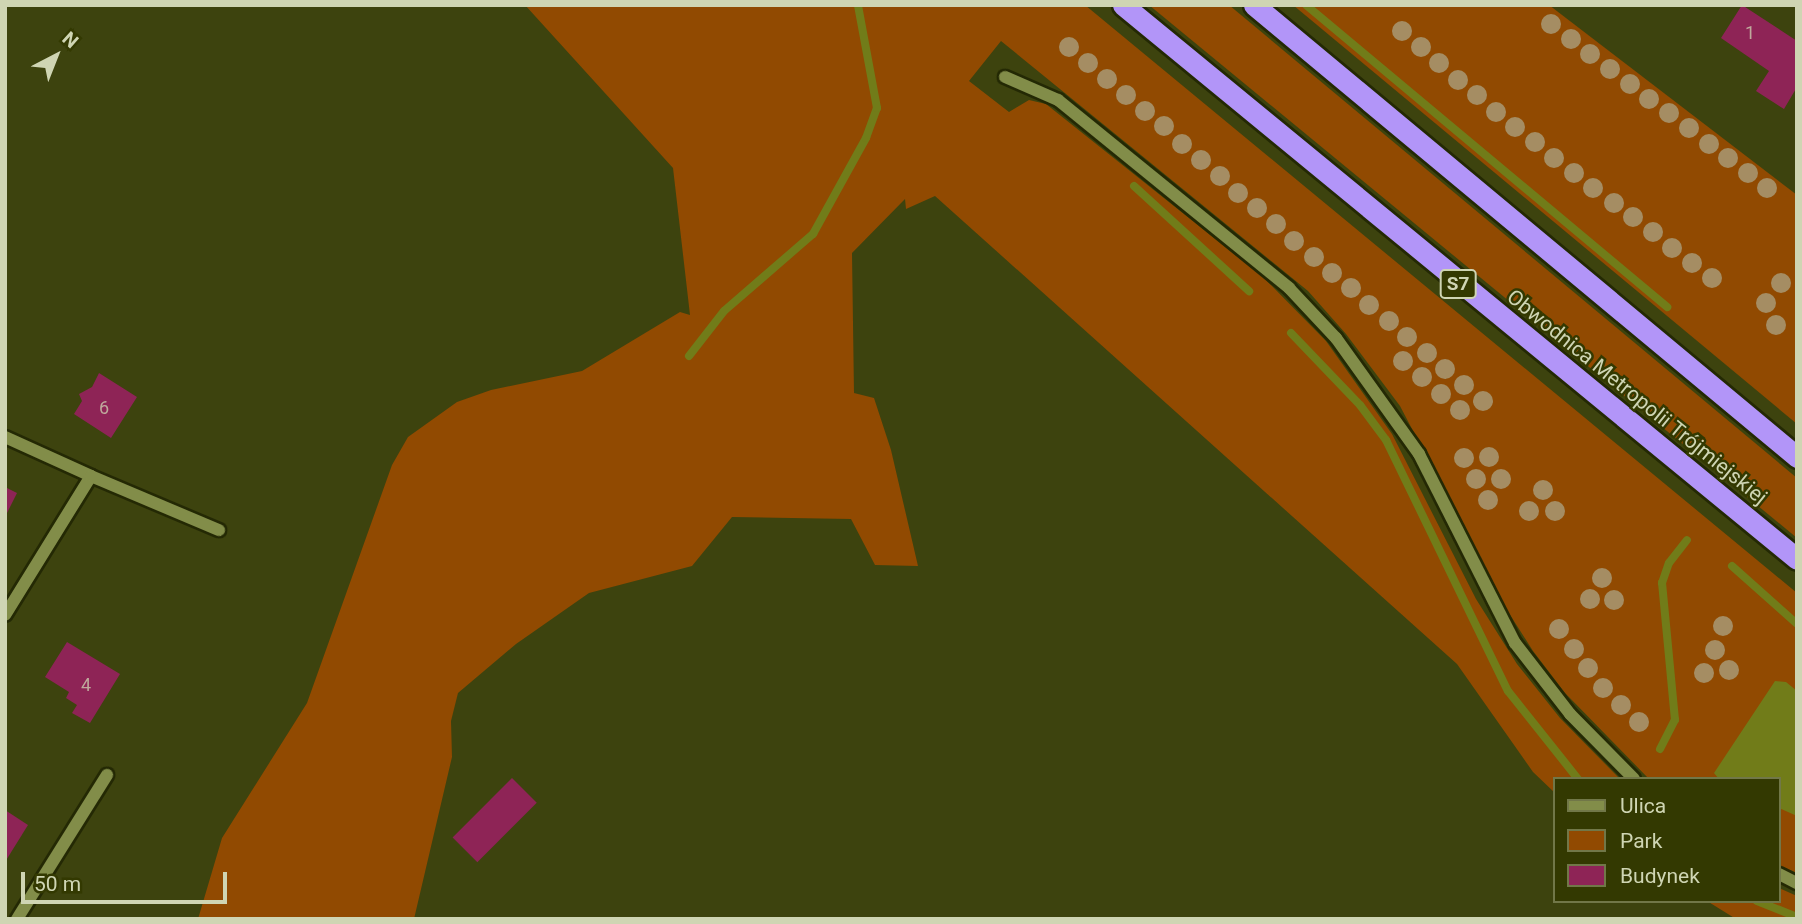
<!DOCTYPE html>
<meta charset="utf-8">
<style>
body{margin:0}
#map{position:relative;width:1802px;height:924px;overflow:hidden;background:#3d430e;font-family:Roboto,sans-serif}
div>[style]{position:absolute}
.green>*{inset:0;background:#914a01}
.water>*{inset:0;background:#717c19}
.stream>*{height:8px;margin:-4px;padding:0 4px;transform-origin:4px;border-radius:4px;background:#717c19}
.building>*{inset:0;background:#8e2456;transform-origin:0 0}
.roads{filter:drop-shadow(2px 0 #242904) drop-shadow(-2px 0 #242904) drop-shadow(0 2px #242904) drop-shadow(0 -2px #242904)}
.minor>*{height:12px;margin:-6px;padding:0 6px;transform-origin:6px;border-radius:6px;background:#828d49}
.highway>*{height:21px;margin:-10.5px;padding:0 10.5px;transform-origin:10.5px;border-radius:10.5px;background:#b295f8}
.trees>*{width:20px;height:20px;margin:-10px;border-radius:50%;background:#a58d63}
span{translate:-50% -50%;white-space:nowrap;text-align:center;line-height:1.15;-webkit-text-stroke:5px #333901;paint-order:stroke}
.number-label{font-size:18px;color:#bfa99c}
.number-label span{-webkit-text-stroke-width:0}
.shield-label span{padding:2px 5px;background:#333901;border:2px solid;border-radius:5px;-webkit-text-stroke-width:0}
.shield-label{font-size:19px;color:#cfd5b3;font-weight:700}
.street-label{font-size:21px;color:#cfd5b3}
.frame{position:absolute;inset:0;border:7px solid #cfd5b3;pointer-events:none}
.legend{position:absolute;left:1553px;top:777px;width:228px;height:126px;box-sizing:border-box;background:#333901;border:2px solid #717748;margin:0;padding:9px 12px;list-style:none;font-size:21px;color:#cfd5b3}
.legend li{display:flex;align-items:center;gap:14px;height:35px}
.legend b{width:35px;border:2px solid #717748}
.north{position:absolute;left:21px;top:21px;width:70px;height:70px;-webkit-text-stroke:5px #333901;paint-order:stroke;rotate:42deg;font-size:19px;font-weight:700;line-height:28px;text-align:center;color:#cfd5b3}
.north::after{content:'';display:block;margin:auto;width:24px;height:32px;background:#cfd5b3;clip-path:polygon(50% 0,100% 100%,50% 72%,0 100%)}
.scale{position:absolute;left:21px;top:872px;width:206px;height:32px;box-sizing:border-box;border:4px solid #cfd5b3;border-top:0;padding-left:9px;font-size:21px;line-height:24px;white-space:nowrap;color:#cfd5b3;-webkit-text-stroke:5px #333901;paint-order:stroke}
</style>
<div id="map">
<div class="green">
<i style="clip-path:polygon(525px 5px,1085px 5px,1797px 593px,1797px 873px,1779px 865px,1779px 779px,1649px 779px,1565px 693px,1533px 651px,1505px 607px,1400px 406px,1346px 334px,1308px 291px,1001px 41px,969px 81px,1009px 112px,1029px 100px,1046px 104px,1263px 277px,1326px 341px,1392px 434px,1476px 599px,1517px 664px,1560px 718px,1620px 779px,1555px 779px,1555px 793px,1533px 772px,1457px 664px,935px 196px,906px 209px,905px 199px,852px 253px,854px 393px,874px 398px,891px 450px,918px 566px,875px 565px,851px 519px,732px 517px,692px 566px,589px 593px,516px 644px,458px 693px,451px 721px,452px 757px,414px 919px,198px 919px,222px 838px,307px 703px,392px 465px,408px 437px,457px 402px,491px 390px,582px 371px,680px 312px,690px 315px,673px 168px)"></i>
<i style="clip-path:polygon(1149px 5px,1229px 5px,1797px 478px,1797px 538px)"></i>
<i style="clip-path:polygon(1293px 5px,1549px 5px,1797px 195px,1797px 424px)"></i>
<i style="clip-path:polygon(1779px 888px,1797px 896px,1797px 919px,1736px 919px,1707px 901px,1779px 901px)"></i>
</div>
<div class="water">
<i style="clip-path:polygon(1775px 681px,1786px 682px,1797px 691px,1797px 816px,1779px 808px,1779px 779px,1719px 779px,1714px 773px)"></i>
</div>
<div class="stream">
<i style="left:1306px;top:5px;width:471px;rotate:39.9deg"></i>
<i style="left:1134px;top:186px;width:156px;rotate:42.4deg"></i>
<i style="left:1291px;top:333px;width:100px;rotate:46.2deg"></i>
<i style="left:1360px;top:405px;width:44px;rotate:53.4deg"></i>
<i style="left:1386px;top:440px;width:279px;rotate:64.1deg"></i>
<i style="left:1508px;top:691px;width:112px;rotate:51.5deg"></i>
<i style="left:689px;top:356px;width:57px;rotate:-52.1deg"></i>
<i style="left:724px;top:311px;width:118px;rotate:-40.9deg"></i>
<i style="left:813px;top:234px;width:110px;rotate:-61.1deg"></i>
<i style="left:866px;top:138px;width:32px;rotate:-70deg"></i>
<i style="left:877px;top:108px;width:105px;rotate:-100.5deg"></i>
<i style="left:1732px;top:566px;width:87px;rotate:41.7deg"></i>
<i style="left:1660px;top:749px;width:33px;rotate:-63deg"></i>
<i style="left:1675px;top:720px;width:138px;rotate:-95.4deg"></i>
<i style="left:1662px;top:583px;width:21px;rotate:-71deg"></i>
<i style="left:1669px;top:563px;width:29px;rotate:-52deg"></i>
<i style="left:1757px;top:901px;width:43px;rotate:21.8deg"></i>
</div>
<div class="building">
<i style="clip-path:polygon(1742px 5px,1797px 41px,1797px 87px,1784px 109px,1756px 91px,1769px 71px,1721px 38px)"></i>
<i style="clip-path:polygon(99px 373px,137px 397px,111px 438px,74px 414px,82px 401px,79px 394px,92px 387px)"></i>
<i style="clip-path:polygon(5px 487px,17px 493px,5px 517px)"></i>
<i style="clip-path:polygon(67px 642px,120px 674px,90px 723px,72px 713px,77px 705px,66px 698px,69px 692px,45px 677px)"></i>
<i style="left:512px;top:778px;width:35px;height:84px;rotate:45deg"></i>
<i style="clip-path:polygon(5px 810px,28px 825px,5px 862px)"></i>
</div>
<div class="roads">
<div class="minor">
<i style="left:1005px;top:77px;width:58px;rotate:23.5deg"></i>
<i style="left:1058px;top:100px;width:298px;rotate:39.1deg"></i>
<i style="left:1289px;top:288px;width:69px;rotate:46.8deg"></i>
<i style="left:1336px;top:338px;width:143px;rotate:54.4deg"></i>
<i style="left:1419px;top:454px;width:212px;rotate:63.1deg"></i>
<i style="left:1515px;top:643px;width:90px;rotate:52.2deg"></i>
<i style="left:1570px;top:714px;width:91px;rotate:45.4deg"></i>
<i style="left:5px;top:437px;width:94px;rotate:24.4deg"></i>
<i style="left:91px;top:476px;width:163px;rotate:121.7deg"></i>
<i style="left:91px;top:476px;width:139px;rotate:22.9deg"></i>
<i style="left:1779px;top:874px;width:20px;rotate:27deg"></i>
<i style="left:17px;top:919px;width:170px;rotate:-58deg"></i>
</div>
<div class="highway">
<i style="left:1123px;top:5px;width:872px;rotate:39.42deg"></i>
<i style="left:1254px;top:5px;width:707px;rotate:39.77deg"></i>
</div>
</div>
<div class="trees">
<i style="left:1551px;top:24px"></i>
<i style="left:1402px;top:31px"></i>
<i style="left:1571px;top:39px"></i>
<i style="left:1069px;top:47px"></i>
<i style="left:1421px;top:47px"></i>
<i style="left:1590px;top:54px"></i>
<i style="left:1088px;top:63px"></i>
<i style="left:1439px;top:63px"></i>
<i style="left:1610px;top:69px"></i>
<i style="left:1107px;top:79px"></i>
<i style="left:1458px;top:80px"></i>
<i style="left:1630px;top:84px"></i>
<i style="left:1126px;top:95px"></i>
<i style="left:1477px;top:95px"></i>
<i style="left:1649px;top:99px"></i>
<i style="left:1145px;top:111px"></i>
<i style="left:1496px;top:112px"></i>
<i style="left:1669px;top:113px"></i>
<i style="left:1164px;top:126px"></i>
<i style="left:1515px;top:127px"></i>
<i style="left:1689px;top:128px"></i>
<i style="left:1535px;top:142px"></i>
<i style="left:1182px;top:144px"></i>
<i style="left:1709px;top:144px"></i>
<i style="left:1554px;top:158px"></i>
<i style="left:1728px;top:158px"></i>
<i style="left:1201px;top:160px"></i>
<i style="left:1574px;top:173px"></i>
<i style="left:1748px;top:173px"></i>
<i style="left:1220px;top:176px"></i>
<i style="left:1593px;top:188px"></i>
<i style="left:1767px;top:188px"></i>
<i style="left:1238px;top:193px"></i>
<i style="left:1614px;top:203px"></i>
<i style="left:1257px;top:208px"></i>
<i style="left:1633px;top:217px"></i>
<i style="left:1276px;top:224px"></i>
<i style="left:1653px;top:232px"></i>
<i style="left:1294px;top:241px"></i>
<i style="left:1672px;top:248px"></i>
<i style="left:1314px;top:257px"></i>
<i style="left:1692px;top:263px"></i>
<i style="left:1332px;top:273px"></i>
<i style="left:1712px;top:278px"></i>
<i style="left:1781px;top:283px"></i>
<i style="left:1351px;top:288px"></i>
<i style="left:1766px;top:303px"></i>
<i style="left:1369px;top:305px"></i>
<i style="left:1389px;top:321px"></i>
<i style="left:1776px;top:325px"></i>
<i style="left:1407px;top:337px"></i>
<i style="left:1427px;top:353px"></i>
<i style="left:1403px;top:361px"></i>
<i style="left:1445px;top:369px"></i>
<i style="left:1422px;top:377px"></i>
<i style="left:1464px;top:385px"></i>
<i style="left:1441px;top:394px"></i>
<i style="left:1483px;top:401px"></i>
<i style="left:1460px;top:410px"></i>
<i style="left:1489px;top:457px"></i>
<i style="left:1464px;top:458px"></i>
<i style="left:1476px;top:479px"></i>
<i style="left:1501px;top:479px"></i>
<i style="left:1543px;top:490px"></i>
<i style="left:1488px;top:500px"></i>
<i style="left:1529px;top:511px"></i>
<i style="left:1555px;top:511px"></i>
<i style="left:1602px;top:578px"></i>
<i style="left:1590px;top:599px"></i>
<i style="left:1614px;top:600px"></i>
<i style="left:1723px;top:626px"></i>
<i style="left:1559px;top:629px"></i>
<i style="left:1574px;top:649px"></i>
<i style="left:1715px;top:650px"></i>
<i style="left:1588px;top:668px"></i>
<i style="left:1729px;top:670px"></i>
<i style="left:1704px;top:673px"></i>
<i style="left:1603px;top:688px"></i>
<i style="left:1621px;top:705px"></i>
<i style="left:1639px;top:722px"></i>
</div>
<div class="number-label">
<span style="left:1750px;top:33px">1</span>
<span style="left:104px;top:408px">6</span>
<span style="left:86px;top:685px">4</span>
</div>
<div class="shield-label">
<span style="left:1458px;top:284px">S7</span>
</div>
<div class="street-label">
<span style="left:1637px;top:397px;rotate:39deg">Obwodnica Metropolii Trójmiejskiej</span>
</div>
<div class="frame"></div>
<ul class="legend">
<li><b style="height:9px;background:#828d49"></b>Ulica</li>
<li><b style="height:19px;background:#914a01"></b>Park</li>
<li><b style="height:19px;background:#8e2456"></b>Budynek</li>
</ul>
<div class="north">N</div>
<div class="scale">50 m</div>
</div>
